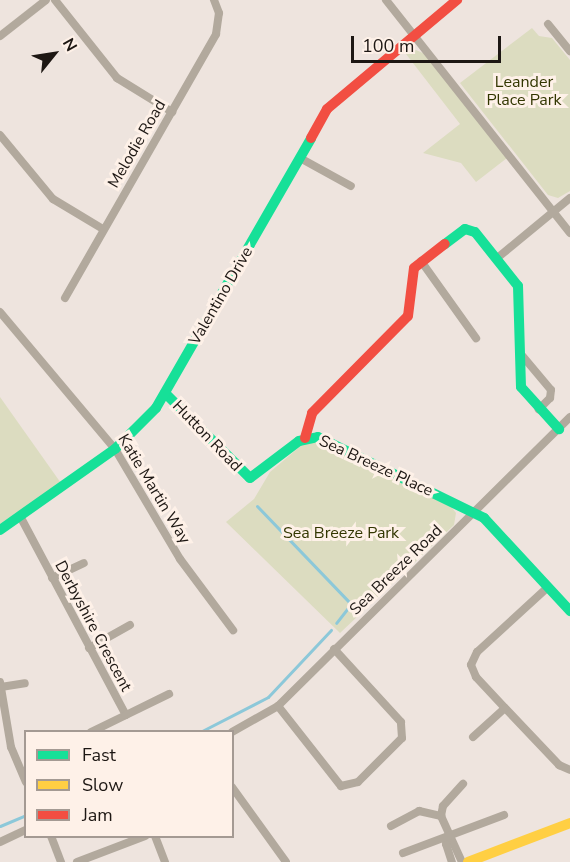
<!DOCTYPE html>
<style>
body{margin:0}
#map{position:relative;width:570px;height:862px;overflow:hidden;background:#eee4de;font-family:"Nunito Sans",sans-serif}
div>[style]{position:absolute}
.green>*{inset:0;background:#dcdcc0}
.stream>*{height:3px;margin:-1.5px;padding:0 1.5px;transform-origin:1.5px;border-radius:1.5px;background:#8cc8d9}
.street>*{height:8px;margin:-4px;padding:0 4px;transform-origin:4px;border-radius:4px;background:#b2a99d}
.fast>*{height:10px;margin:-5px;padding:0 5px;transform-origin:5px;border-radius:5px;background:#16e098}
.slow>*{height:10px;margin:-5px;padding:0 5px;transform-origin:5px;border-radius:5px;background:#ffcf43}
.jam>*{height:10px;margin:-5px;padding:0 5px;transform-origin:5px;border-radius:5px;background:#f24e42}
span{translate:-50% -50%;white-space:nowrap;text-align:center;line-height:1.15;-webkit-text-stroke:6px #fef1e8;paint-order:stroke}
.park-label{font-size:16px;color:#323600}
.street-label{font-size:16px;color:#1d1713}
.legend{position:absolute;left:24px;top:730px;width:210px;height:108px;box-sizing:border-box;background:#fef1e8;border:2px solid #a49a93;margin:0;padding:8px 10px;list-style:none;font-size:18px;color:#1d1713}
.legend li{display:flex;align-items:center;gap:12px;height:30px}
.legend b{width:30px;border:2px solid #a49a93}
.north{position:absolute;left:24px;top:24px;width:60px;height:60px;-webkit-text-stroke:4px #fef1e8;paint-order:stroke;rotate:60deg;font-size:16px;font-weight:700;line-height:24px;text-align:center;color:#1d1713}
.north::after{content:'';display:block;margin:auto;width:21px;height:27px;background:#1d1713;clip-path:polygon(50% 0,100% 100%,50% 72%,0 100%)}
.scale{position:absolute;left:351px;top:36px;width:150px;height:27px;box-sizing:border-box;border:3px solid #1d1713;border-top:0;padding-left:8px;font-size:18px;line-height:21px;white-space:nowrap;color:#1d1713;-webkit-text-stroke:4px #fef1e8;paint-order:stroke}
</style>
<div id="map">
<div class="green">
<i style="clip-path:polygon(532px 28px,539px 36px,552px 38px,570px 60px,570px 191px,558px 198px,548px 195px,460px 83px)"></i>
<i style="clip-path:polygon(416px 50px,425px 54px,507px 158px,476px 182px,461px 163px,423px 153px,460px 124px,406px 54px)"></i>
<i style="clip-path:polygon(0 397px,63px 486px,0 530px)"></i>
<i style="clip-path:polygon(314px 441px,450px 505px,456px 513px,454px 525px,340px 633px,226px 522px,254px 499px,270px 472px,303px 444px)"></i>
</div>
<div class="stream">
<i style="left:257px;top:506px;width:136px;rotate:46.2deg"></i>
<i style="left:351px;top:604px;width:24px;rotate:128deg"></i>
<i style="left:200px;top:732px;width:76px;rotate:-27.2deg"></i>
<i style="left:268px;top:697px;width:92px;rotate:-46.8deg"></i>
<i style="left:0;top:826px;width:28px;rotate:-23deg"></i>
</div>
<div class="street">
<i style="left:55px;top:0;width:100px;rotate:51.5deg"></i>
<i style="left:117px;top:78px;width:65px;rotate:31.7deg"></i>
<i style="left:386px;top:0;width:297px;rotate:51.7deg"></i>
<i style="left:548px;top:24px;width:35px;rotate:51deg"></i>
<i style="left:0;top:36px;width:58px;rotate:-38deg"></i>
<i style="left:0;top:135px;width:83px;rotate:50.4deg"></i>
<i style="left:53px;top:199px;width:58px;rotate:31deg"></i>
<i style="left:300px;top:158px;width:58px;rotate:28.8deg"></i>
<i style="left:496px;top:259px;width:96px;rotate:-39.5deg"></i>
<i style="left:421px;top:261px;width:95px;rotate:54.5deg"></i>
<i style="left:65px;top:298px;width:304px;rotate:-60.2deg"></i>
<i style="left:216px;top:34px;width:21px;rotate:-82deg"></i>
<i style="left:219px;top:13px;width:14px;rotate:-111deg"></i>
<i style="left:0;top:312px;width:179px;rotate:50deg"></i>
<i style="left:115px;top:449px;width:128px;rotate:59.4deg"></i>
<i style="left:180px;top:559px;width:89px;rotate:53.3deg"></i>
<i style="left:520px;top:353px;width:48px;rotate:50deg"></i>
<i style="left:551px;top:390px;width:8px;rotate:97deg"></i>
<i style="left:550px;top:398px;width:16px;rotate:135deg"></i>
<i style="left:20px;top:516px;width:225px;rotate:62deg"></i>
<i style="left:126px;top:715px;width:39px;rotate:154deg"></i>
<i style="left:52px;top:578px;width:35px;rotate:-25deg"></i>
<i style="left:548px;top:587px;width:96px;rotate:137.5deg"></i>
<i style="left:477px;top:652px;width:14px;rotate:115deg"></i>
<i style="left:471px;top:665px;width:13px;rotate:67deg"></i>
<i style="left:476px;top:677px;width:42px;rotate:46.9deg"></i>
<i style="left:505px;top:708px;width:79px;rotate:46.5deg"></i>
<i style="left:559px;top:765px;width:12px;rotate:24deg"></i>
<i style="left:89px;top:648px;width:47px;rotate:-29.3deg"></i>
<i style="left:0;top:682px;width:66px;rotate:80.4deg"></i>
<i style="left:11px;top:747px;width:38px;rotate:67deg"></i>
<i style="left:1px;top:687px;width:24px;rotate:-9deg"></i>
<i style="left:278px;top:706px;width:102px;rotate:51.8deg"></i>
<i style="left:341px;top:786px;width:17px;rotate:-13deg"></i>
<i style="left:358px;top:782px;width:62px;rotate:-45deg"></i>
<i style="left:402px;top:738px;width:16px;rotate:-94deg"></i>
<i style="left:401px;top:722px;width:99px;rotate:-132.5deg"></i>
<i style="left:126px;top:715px;width:48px;rotate:-26deg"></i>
<i style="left:232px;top:732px;width:53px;rotate:-29.5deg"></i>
<i style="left:278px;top:706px;width:411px;rotate:-44.7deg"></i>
<i style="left:473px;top:737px;width:43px;rotate:-42.2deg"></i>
<i style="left:232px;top:787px;width:92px;rotate:54.2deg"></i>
<i style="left:441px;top:816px;width:10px;rotate:-79deg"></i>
<i style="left:443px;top:806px;width:30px;rotate:-48deg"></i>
<i style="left:391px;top:826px;width:32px;rotate:-28deg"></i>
<i style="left:419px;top:811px;width:23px;rotate:13deg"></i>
<i style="left:441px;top:816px;width:51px;rotate:65.5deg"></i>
<i style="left:51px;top:836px;width:28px;rotate:69deg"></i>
<i style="left:155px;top:836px;width:28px;rotate:69deg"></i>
<i style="left:448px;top:837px;width:7px;rotate:106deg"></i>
<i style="left:446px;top:844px;width:19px;rotate:72deg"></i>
<i style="left:0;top:842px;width:29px;rotate:-25deg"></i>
<i style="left:403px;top:853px;width:108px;rotate:-20.6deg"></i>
<i style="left:77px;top:862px;width:73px;rotate:-20.9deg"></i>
</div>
<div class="fast">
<i style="left:445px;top:244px;width:25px;rotate:-37deg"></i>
<i style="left:465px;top:229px;width:10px;rotate:17deg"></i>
<i style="left:475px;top:232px;width:69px;rotate:51.5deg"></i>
<i style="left:518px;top:286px;width:101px;rotate:88.3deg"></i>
<i style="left:521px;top:387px;width:57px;rotate:47.9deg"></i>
<i style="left:165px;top:393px;width:120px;rotate:45deg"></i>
<i style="left:250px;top:478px;width:61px;rotate:-37.1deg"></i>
<i style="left:299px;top:441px;width:19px;rotate:-12deg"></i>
<i style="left:318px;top:437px;width:185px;rotate:26deg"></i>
<i style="left:484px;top:518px;width:127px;rotate:47.2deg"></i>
<i style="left:0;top:530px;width:141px;rotate:-35.2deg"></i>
<i style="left:115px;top:449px;width:58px;rotate:-45deg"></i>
<i style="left:156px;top:408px;width:311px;rotate:-60.1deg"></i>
</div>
<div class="slow">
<i style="left:468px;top:862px;width:109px;rotate:-20.9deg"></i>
</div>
<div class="jam">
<i style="left:311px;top:138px;width:33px;rotate:-61deg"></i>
<i style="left:327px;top:109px;width:170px;rotate:-40deg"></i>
<i style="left:305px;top:438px;width:26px;rotate:-74deg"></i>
<i style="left:312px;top:413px;width:136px;rotate:-45.3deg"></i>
<i style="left:408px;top:316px;width:48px;rotate:-82.9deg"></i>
<i style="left:414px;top:268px;width:39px;rotate:-38deg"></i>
</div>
<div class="park-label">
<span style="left:524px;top:91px">Leander<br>Place Park</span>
<span style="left:341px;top:533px">Sea Breeze Park</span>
</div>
<div class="street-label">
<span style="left:137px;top:144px;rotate:-60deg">Melodie Road</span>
<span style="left:221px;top:296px;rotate:-60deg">Valentino Drive</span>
<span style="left:207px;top:436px;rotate:46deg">Hutton Road</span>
<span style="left:376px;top:466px;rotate:25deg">Sea Breeze Place</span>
<span style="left:154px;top:489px;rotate:59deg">Katie Martin Way</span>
<span style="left:396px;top:570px;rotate:-44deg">Sea Breeze Road</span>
<span style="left:93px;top:626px;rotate:62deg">Derbyshire Crescent</span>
</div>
<ul class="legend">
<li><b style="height:8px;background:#16e098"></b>Fast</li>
<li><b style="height:8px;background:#ffcf43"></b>Slow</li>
<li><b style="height:8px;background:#f24e42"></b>Jam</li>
</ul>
<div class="north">N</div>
<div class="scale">100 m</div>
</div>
